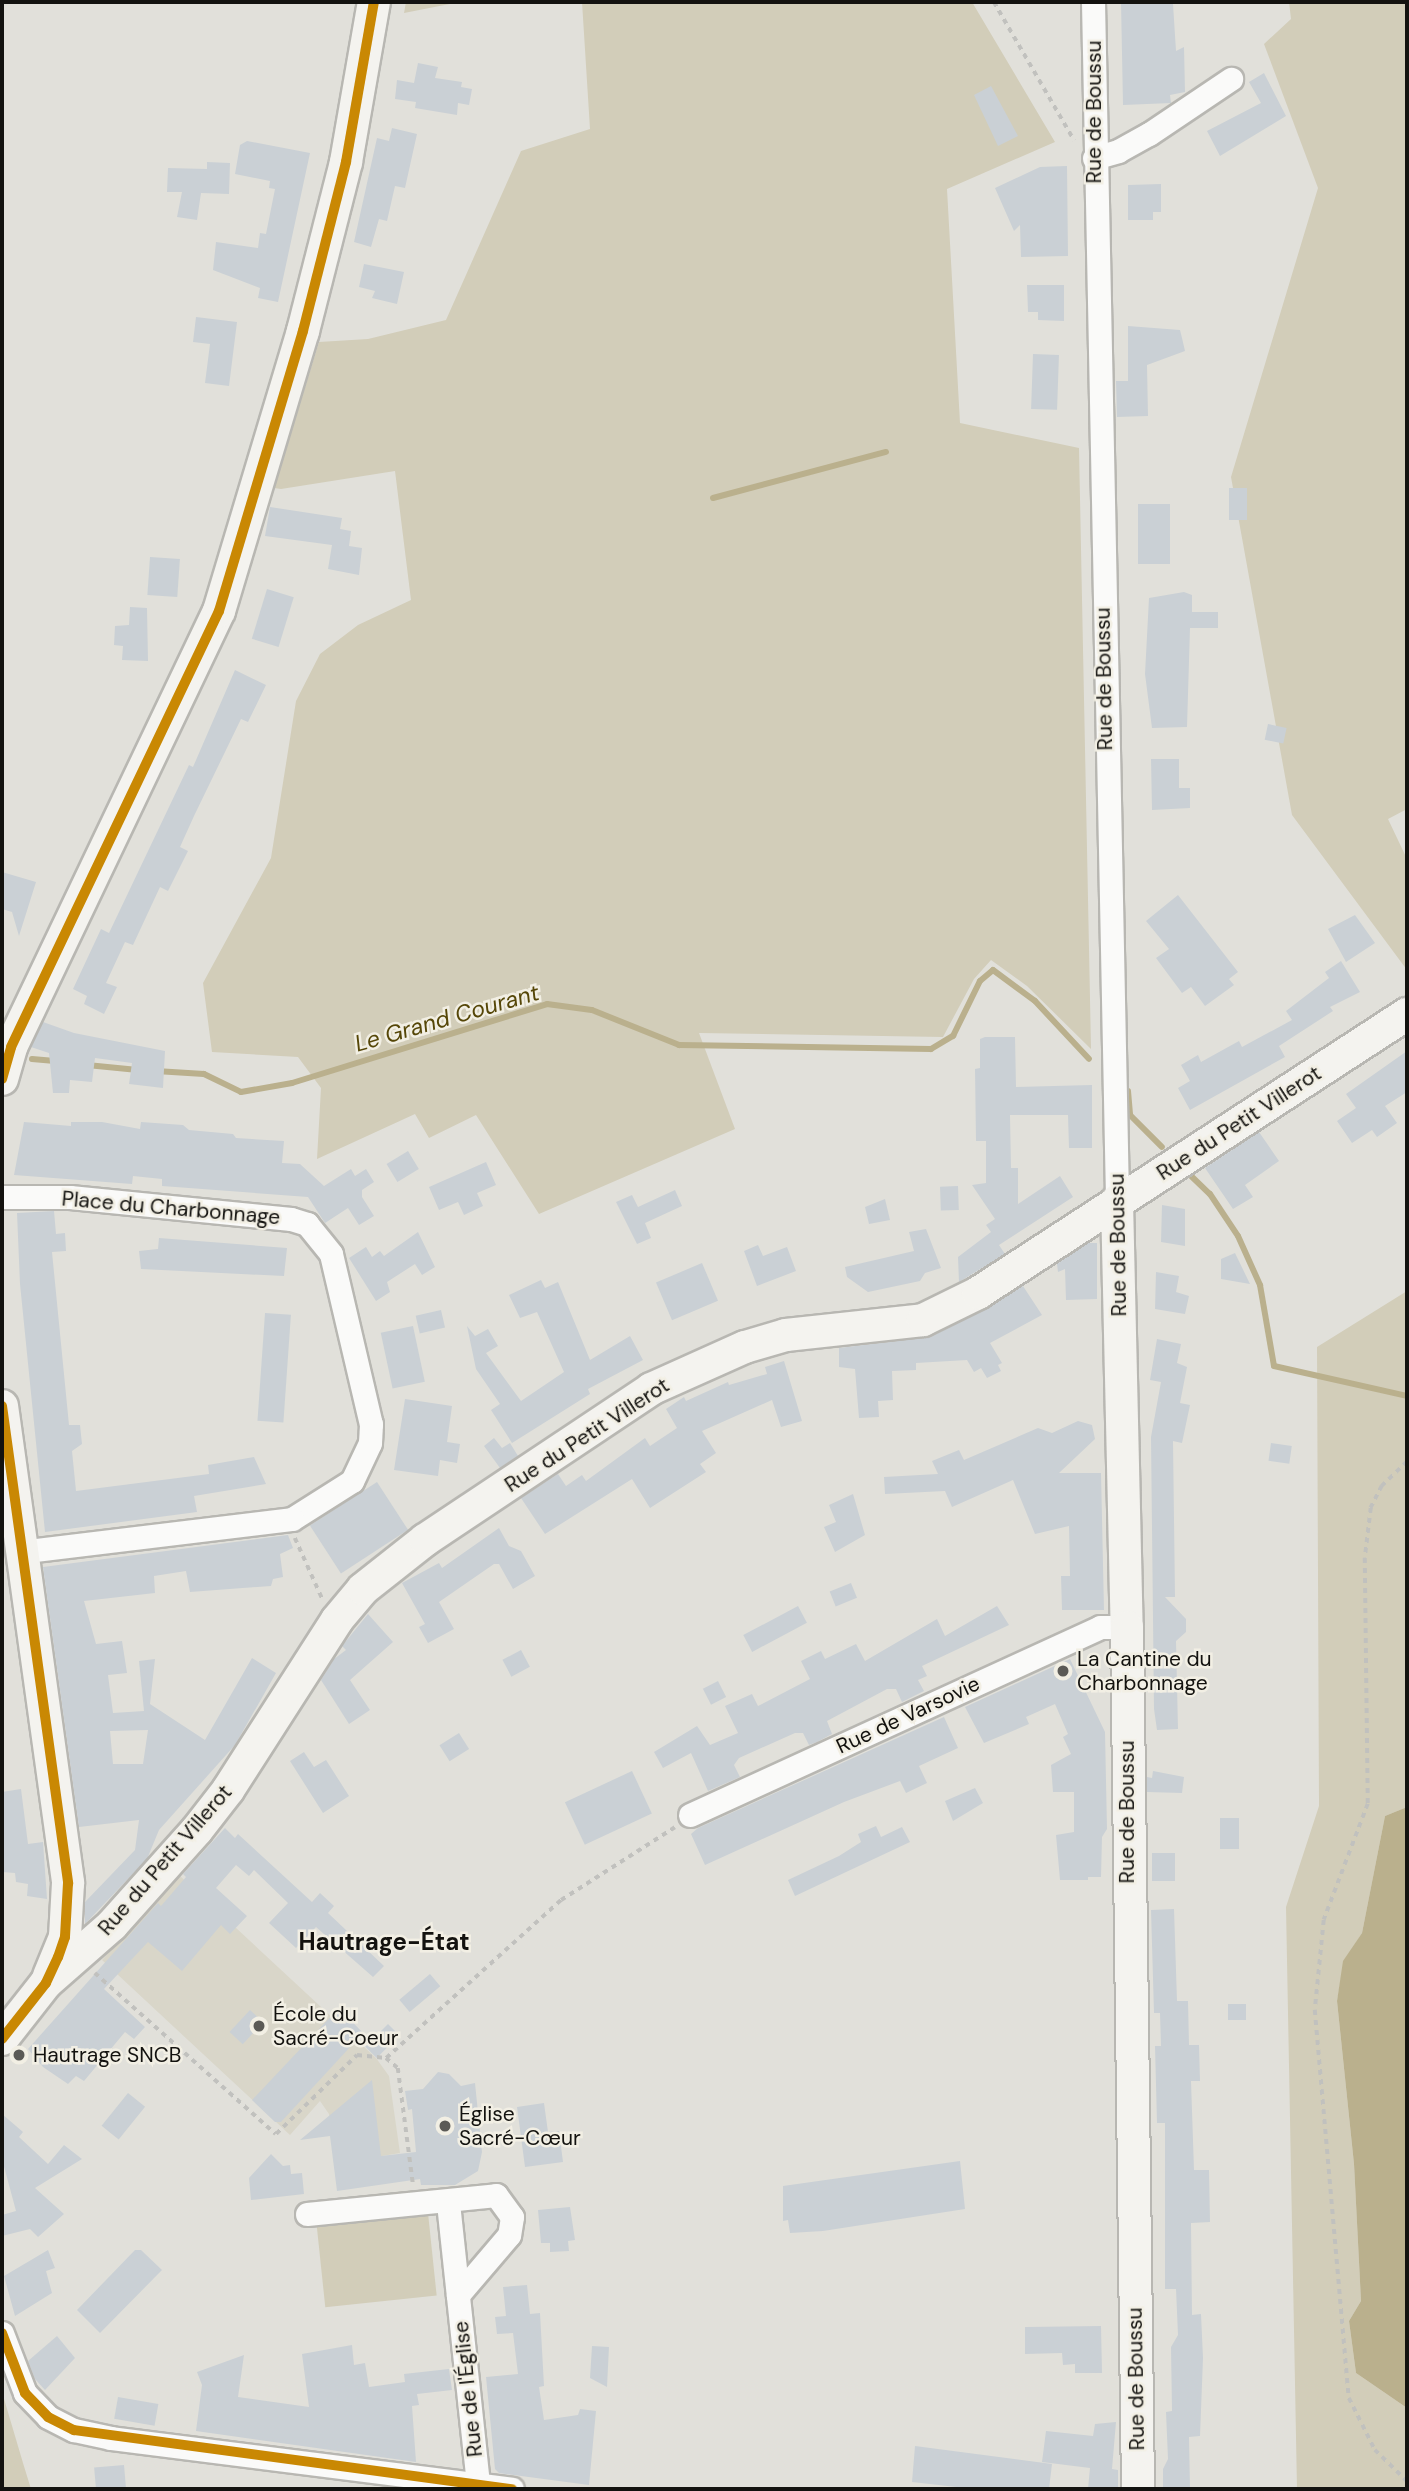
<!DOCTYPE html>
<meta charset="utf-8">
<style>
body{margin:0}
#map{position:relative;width:1409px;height:2491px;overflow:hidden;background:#e1e0da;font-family:"DM Sans",sans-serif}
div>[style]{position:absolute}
.built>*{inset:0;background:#d9d6c9}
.green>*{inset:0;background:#d2cdb9;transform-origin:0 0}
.water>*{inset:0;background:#bab08d}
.stream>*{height:6px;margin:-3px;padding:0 3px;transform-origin:3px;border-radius:3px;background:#bab08d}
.building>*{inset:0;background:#cad0d5;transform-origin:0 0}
.path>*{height:3.5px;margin-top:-1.75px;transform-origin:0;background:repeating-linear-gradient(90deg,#c1c1be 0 5px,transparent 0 10px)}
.roads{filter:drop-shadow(2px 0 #b8b7b2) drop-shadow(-2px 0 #b8b7b2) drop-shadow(0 2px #b8b7b2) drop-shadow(0 -2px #b8b7b2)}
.street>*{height:23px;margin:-11.5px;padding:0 11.5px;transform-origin:11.5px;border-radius:11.5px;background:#fafaf9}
.secondary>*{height:32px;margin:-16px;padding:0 16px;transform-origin:16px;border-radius:16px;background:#f4f3ef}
.bus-1>*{height:10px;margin:-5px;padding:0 5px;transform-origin:5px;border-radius:5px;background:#c98803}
.dots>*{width:19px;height:19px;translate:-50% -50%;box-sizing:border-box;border:4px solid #f2efe4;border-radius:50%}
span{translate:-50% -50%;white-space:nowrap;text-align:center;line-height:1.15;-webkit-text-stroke:5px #f2efe4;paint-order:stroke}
.street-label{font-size:21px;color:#13120f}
.poi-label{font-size:21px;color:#13120f}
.left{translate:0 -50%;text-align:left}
.water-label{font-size:23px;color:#554607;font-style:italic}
.quarter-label{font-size:24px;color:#13120f;font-weight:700}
.frame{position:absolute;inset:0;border:4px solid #13120f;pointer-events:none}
</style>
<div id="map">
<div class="built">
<i style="clip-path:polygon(179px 1875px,376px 2058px,389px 2076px,400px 2153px,334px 2164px,329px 2114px,320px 2101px,290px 2135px,102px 1960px)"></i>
</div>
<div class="green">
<i style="clip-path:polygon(406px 2px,460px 2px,404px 13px)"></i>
<i style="clip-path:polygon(582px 2px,972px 2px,1055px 142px,947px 189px,960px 423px,1079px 448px,1091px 1049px,1027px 986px,991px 960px,974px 979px,943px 1037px,699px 1033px,735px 1129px,539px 1214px,476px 1115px,429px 1138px,415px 1114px,317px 1159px,321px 1088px,298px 1057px,212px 1052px,203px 983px,271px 858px,296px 701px,320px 654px,358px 625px,411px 600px,395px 471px,281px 489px,267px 487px,289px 409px,298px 410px,319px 342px,368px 339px,446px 320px,521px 151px,590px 129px)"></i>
<i style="clip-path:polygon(1289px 2px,1407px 2px,1407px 809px,1388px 819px,1407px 859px,1407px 970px,1292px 815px,1231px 477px,1318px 188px,1264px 44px,1291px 19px)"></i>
<i style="clip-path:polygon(1407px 1291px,1407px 1807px,1385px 1816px,1362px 1933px,1344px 1961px,1337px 2001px,1354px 2164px,1361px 2301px,1349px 2321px,1356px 2373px,1407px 2408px,1407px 2489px,1297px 2489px,1286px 1907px,1319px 1806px,1317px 1347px)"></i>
<i style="left:428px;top:2213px;width:83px;height:112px;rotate:84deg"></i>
<i style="clip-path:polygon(2px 2392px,23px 2463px,31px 2489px,2px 2489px)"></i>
</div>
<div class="water">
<i style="clip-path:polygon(1407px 1807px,1407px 2408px,1356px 2373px,1349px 2321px,1361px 2301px,1354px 2164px,1337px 2001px,1343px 1961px,1362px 1933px,1385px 1816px)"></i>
</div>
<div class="stream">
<i style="left:713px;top:498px;width:179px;rotate:-14.9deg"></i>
<i style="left:32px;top:1059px;width:23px;rotate:5deg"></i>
<i style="left:87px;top:1065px;width:51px;rotate:5.6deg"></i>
<i style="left:156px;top:1071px;width:48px;rotate:3.6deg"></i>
<i style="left:204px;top:1074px;width:41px;rotate:25.9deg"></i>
<i style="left:241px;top:1092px;width:52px;rotate:-10deg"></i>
<i style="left:292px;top:1083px;width:267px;rotate:-17.2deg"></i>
<i style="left:547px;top:1004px;width:45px;rotate:7.6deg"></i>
<i style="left:592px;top:1010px;width:94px;rotate:21.9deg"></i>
<i style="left:679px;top:1045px;width:252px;rotate:0.9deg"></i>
<i style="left:931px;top:1049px;width:26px;rotate:-31deg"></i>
<i style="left:953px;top:1036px;width:61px;rotate:-63.9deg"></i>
<i style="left:980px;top:981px;width:17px;rotate:-40deg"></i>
<i style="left:993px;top:970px;width:52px;rotate:36.4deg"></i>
<i style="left:1035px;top:1001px;width:79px;rotate:47deg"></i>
<i style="left:1128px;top:1091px;width:24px;rotate:85deg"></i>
<i style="left:1130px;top:1115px;width:45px;rotate:45deg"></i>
<i style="left:1188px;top:1173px;width:30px;rotate:44deg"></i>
<i style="left:1210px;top:1194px;width:50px;rotate:56.3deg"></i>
<i style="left:1238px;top:1236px;width:54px;rotate:65.8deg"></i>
<i style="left:1260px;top:1285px;width:82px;rotate:80.2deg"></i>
<i style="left:1274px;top:1366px;width:136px;rotate:12.7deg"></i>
</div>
<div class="building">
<i style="clip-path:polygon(1121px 2px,1173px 4px,1176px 51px,1184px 47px,1185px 92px,1170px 95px,1171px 103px,1123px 105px)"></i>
<i style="clip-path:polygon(418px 63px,438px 67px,435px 78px,462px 82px,461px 87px,472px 89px,469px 105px,458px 103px,457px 115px,415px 108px,416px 102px,395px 99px,397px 80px,414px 83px)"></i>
<i style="clip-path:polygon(1264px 73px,1286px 116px,1220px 156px,1207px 131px,1261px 103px,1249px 82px)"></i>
<i style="clip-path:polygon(991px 86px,1018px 136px,998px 146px,974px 95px)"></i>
<i style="clip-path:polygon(392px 128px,417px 134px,405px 188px,395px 186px,387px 221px,379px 219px,371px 247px,354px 242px,377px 138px,389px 141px)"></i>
<i style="clip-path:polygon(247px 141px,310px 153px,278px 302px,258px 298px,260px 288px,213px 270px,216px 242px,258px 248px,260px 233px,266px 234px,275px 189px,269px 188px,270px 181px,235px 174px,240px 145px)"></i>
<i style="clip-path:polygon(207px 162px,230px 163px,229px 194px,201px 193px,197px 220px,177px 217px,182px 192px,167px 192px,168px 168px,207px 169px)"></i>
<i style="clip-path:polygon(1067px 166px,1068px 256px,1021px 257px,1020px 225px,1014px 231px,995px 188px,1040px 167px)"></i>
<i style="clip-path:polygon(1161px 184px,1161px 212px,1153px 212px,1153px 220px,1128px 220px,1128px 185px)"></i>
<i style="clip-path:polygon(364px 264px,404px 272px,397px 304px,372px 298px,375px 291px,359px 287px)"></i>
<i style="clip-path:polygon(1027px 285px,1064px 285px,1064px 321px,1038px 320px,1038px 312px,1028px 312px)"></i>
<i style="clip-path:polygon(196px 317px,237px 322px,229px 386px,205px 383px,210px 344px,193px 342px)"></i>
<i style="clip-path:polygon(1128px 326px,1180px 330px,1182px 338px,1185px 351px,1147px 365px,1148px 416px,1117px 417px,1116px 381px,1128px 381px)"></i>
<i style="left:1033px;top:354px;width:26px;height:55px;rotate:2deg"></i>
<i style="left:1229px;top:488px;width:18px;height:32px"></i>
<i style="left:1138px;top:504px;width:32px;height:60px"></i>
<i style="clip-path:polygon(270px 507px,342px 518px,340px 529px,351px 531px,349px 546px,362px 548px,359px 575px,328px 569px,332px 545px,265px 536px)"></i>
<i style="left:150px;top:557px;width:30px;height:38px;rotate:4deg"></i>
<i style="left:267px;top:589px;width:28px;height:52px;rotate:17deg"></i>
<i style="clip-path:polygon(1184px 592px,1192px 595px,1192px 612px,1218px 612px,1218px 628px,1190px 628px,1187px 727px,1152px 728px,1145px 674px,1149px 598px)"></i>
<i style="clip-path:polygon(130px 607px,147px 608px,148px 661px,122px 660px,123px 646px,114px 645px,115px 626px,129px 625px)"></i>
<i style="clip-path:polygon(235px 670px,266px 685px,248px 722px,241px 719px,194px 816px,180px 847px,188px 851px,168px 891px,160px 887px,133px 945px,125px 942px,106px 983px,117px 987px,104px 1014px,84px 1004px,87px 996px,73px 989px,101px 929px,109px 933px,189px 765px,193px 767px)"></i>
<i style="left:1268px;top:724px;width:19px;height:16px;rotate:12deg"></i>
<i style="clip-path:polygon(1151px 759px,1179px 759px,1179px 788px,1190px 788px,1190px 808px,1152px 810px)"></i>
<i style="clip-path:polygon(2px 872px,36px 882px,19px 936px,12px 912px,2px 909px)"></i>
<i style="clip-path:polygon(1178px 895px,1238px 972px,1229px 979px,1234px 985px,1205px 1006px,1191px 987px,1182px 993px,1156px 958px,1169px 949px,1146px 921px)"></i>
<i style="clip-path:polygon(1355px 915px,1375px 943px,1346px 962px,1328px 929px)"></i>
<i style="clip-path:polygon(1341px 961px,1360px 992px,1330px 1007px,1333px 1011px,1279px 1046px,1285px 1057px,1190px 1110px,1178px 1088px,1190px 1081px,1181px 1065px,1198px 1055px,1201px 1062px,1239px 1041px,1242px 1047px,1292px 1020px,1286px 1011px,1329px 978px,1325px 972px)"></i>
<i style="clip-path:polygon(43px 1022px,74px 1033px,165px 1051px,163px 1088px,129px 1084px,132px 1063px,95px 1058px,92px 1082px,70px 1080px,69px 1093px,53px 1093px,49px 1053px,31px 1047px)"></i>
<i style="clip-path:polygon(985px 1037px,1015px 1037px,1016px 1087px,1092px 1085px,1092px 1148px,1069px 1148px,1068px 1115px,1010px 1115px,1011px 1168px,1018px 1168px,1018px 1204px,1060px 1176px,1073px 1197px,999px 1245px,1005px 1254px,959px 1282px,958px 1257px,991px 1232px,986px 1225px,995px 1219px,972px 1185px,986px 1183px,986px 1141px,976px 1141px,975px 1069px,980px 1068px,980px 1039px)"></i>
<i style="clip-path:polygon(1407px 1051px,1407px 1092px,1385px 1106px,1397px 1123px,1377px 1137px,1372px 1130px,1352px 1143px,1337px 1121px,1356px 1108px,1346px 1094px)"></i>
<i style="clip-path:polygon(24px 1122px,71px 1126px,71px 1122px,102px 1122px,140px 1129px,141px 1122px,183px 1125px,189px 1130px,233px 1134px,236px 1138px,284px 1141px,282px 1163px,300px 1164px,324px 1186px,351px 1169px,355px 1176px,366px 1169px,374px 1182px,362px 1190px,362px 1197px,374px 1216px,359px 1225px,348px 1208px,325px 1223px,308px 1197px,162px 1186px,162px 1179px,133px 1176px,132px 1184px,14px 1175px)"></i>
<i style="clip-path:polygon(1259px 1132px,1279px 1161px,1245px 1185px,1253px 1197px,1233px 1209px,1205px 1168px)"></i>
<i style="left:408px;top:1151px;width:21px;height:25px;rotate:59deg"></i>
<i style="clip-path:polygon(486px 1162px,496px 1185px,477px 1193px,483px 1206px,464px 1215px,458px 1202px,439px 1210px,429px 1187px)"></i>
<i style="left:958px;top:1186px;width:24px;height:18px;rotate:88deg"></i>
<i style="clip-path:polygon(675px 1190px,682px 1206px,645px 1223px,651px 1238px,637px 1244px,616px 1202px,632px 1195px,638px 1207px)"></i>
<i style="clip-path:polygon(885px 1199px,890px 1220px,869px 1224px,865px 1207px)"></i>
<i style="clip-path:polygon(1162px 1205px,1185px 1209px,1185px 1246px,1161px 1242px)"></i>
<i style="clip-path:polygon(54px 1211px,56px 1234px,65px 1233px,66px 1251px,52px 1252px,69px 1425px,80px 1425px,82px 1444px,72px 1451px,76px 1491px,209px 1474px,208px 1465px,254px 1457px,266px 1484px,194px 1496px,197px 1512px,45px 1532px,20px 1284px,17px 1213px)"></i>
<i style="clip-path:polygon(926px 1229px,941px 1268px,925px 1273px,920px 1281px,868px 1292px,847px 1277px,845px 1267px,914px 1251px,909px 1232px)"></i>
<i style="clip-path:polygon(418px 1232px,435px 1267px,422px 1275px,415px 1264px,387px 1282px,390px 1292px,376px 1301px,349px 1258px,366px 1247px,372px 1257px,380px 1251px,384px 1256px)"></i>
<i style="clip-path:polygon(159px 1238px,287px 1248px,284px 1276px,141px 1269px,139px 1251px,158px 1249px)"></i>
<i style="clip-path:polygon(1088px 1243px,1097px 1243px,1097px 1299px,1066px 1300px,1065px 1269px,1058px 1272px,1057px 1264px)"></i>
<i style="clip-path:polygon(758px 1245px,763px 1256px,787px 1247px,796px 1271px,757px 1286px,744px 1251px)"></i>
<i style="clip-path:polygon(1235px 1253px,1250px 1284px,1221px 1279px,1221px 1259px)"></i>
<i style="left:702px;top:1263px;width:41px;height:50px;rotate:67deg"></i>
<i style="clip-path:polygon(1156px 1272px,1179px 1276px,1176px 1292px,1189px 1296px,1185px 1314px,1155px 1309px)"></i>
<i style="clip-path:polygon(541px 1280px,545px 1288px,558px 1282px,590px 1360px,630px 1336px,643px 1360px,588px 1389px,590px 1394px,512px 1443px,491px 1410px,500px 1404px,476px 1369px,467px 1326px,475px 1336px,488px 1329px,498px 1346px,486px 1353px,521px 1401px,564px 1372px,537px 1312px,520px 1318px,509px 1295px)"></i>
<i style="clip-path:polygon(1023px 1286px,1042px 1315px,990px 1343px,1002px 1363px,998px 1365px,1001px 1371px,987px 1378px,981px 1368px,974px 1372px,967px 1360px,916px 1363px,916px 1370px,892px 1371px,893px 1400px,878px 1401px,879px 1417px,859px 1418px,855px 1369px,839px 1367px,839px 1348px,931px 1337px)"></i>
<i style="left:441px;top:1310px;width:18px;height:26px;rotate:77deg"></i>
<i style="left:265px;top:1313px;width:26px;height:108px;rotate:4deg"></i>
<i style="left:413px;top:1326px;width:57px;height:33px;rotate:78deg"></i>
<i style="clip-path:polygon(1157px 1339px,1181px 1344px,1177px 1363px,1187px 1367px,1180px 1403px,1190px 1405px,1182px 1443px,1173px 1441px,1175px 1597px,1165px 1597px,1186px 1619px,1186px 1632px,1176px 1641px,1178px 1729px,1157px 1730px,1154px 1709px,1151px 1437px,1161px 1382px,1150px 1380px)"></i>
<i style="clip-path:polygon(784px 1361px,802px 1421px,781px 1427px,772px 1400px,702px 1431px,716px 1453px,700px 1464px,706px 1472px,650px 1508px,632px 1479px,545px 1534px,521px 1498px,558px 1474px,566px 1486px,582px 1475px,586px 1481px,645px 1438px,650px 1446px,677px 1428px,666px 1409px,684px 1397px,686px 1401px,728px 1382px,729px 1385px,767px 1374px,765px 1367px)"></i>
<i style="clip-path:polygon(405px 1399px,452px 1406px,447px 1442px,460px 1444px,457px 1463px,440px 1460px,438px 1476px,394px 1470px)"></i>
<i style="clip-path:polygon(1078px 1421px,1092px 1425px,1095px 1439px,1059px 1473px,1101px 1473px,1104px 1610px,1062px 1610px,1061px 1576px,1070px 1576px,1069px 1526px,1035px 1534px,1013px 1480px,952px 1507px,945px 1491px,885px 1494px,884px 1477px,938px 1474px,932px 1461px,959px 1450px,964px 1460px,1038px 1428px,1052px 1433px)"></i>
<i style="clip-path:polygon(494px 1438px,502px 1448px,510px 1443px,518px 1456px,500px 1468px,484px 1446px)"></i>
<i style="left:1271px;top:1443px;width:21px;height:18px;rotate:8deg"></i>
<i style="left:377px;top:1482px;width:57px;height:80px;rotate:57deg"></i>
<i style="clip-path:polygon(853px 1494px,865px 1535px,835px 1552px,824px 1527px,836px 1522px,829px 1505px)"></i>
<i style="clip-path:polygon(499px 1528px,509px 1546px,521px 1551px,535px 1576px,513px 1589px,499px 1564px,494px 1564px,439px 1602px,454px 1629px,428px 1643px,419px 1627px,425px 1624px,402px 1583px,439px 1563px,442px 1568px)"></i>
<i style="clip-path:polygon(evenodd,288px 1535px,293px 1548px,280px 1554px,283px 1577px,273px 1579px,271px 1586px,190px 1592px,186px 1571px,154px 1576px,155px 1593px,84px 1601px,96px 1644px,122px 1641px,127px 1673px,108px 1675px,113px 1713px,144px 1711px,139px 1661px,155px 1659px,150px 1704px,205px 1740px,252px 1658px,276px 1673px,235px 1745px,159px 1830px,147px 1859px,85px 1924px,85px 1902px,135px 1850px,139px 1820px,79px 1827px,43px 1567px,288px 1535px,148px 1730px,143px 1764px,113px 1764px,110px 1731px,148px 1730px)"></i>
<i style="left:851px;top:1583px;width:16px;height:23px;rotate:68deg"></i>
<i style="left:798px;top:1606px;width:19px;height:62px;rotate:62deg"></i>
<i style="clip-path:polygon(997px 1606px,1009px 1625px,922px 1666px,927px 1676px,918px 1680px,924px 1691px,902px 1702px,896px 1689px,887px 1689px,827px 1721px,832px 1734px,817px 1742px,809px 1745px,803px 1733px,795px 1733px,739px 1758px,734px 1765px,740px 1777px,708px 1791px,691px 1753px,663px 1768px,654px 1752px,697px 1726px,710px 1745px,738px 1733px,725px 1706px,752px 1694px,758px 1706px,810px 1679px,801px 1661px,821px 1651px,825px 1659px,856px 1644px,865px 1661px,937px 1619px,945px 1636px)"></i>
<i style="clip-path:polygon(368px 1614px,393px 1642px,350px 1680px,370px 1710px,349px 1724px,321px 1680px,334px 1659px,346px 1650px,342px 1646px)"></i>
<i style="left:521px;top:1650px;width:19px;height:21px;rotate:62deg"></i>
<i style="clip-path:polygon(1070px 1659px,1105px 1732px,1107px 1829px,1102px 1837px,1101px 1877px,1088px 1877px,1088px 1880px,1060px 1880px,1056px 1835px,1074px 1832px,1074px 1792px,1053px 1792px,1051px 1765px,1071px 1754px,1063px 1737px,1068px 1734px,1055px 1704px,1026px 1717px,1029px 1724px,984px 1743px,965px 1707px)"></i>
<i style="left:718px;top:1681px;width:18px;height:17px;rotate:63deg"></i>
<i style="clip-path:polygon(944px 1717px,958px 1748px,919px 1766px,927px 1783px,906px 1793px,900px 1781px,844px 1802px,705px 1865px,691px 1834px,698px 1828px)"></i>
<i style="left:459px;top:1733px;width:19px;height:23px;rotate:58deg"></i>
<i style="clip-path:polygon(304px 1752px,314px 1767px,326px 1760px,349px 1796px,323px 1813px,290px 1761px)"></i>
<i style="left:632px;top:1771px;width:47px;height:74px;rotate:65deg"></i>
<i style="clip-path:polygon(1153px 1771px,1184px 1777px,1182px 1793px,1147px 1792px,1147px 1777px,1152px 1778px)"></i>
<i style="clip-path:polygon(975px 1788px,983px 1803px,953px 1821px,945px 1801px)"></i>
<i style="clip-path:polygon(21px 1789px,28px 1844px,43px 1842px,47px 1899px,27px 1896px,28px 1884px,16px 1882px,15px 1873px,2px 1872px,2px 1792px)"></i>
<i style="left:1239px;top:1818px;width:31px;height:19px;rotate:90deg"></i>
<i style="clip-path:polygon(876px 1826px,881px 1837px,902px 1827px,910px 1842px,795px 1896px,788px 1880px,839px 1856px,861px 1842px,858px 1834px)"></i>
<i style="clip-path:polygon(225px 1828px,235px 1838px,238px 1834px,312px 1902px,320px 1893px,334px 1906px,328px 1913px,384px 1966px,373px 1977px,316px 1927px,296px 1948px,269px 1923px,288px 1903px,254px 1870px,249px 1876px,236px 1865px,216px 1888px,247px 1916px,230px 1934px,221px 1925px,182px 1971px,148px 1942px,104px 1989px,145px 2027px,134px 2039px,125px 2032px,84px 2081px,76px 2076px,68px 2084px,43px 2067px,28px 2049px,158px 1903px,161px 1906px,186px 1877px,183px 1874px)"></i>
<i style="left:1152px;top:1853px;width:23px;height:28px"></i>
<i style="clip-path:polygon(1174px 1909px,1177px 2001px,1188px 2001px,1189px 2045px,1199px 2045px,1200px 2081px,1191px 2081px,1194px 2170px,1209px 2170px,1210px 2222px,1191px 2223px,1192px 2315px,1201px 2314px,1203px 2358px,1200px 2436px,1189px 2437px,1190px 2489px,1163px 2489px,1163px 2469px,1168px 2459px,1166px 2412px,1172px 2411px,1171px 2347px,1178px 2335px,1176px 2289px,1165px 2289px,1165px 2123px,1157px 2123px,1155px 2046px,1161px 2046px,1160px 2013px,1154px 2013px,1151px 1910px)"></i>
<i style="left:430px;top:1974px;width:16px;height:40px;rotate:50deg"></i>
<i style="left:1228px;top:2004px;width:18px;height:16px"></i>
<i style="clip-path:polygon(339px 2008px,363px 2033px,281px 2122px,275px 2122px,252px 2100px)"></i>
<i style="left:250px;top:2010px;width:18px;height:30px;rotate:43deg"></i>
<i style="left:388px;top:2024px;width:16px;height:32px;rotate:45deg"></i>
<i style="clip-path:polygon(438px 2072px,449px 2074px,461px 2086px,475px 2083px,482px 2152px,478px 2171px,455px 2185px,421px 2185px,420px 2179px,337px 2191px,330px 2136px,300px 2140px,372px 2080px,381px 2156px,416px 2152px,412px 2109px,408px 2110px,405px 2091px,423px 2089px)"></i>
<i style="left:128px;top:2093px;width:22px;height:42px;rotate:39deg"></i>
<i style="clip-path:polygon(544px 2103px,548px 2132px,559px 2131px,563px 2162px,525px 2167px,517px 2107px)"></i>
<i style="clip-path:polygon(2px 2114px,23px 2132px,19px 2137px,48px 2164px,64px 2145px,82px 2159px,35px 2188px,64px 2214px,38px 2237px,30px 2229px,2px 2236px,2px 2215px,16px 2211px,2px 2159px)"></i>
<i style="clip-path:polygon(271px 2154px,283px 2166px,290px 2165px,291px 2174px,302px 2173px,304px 2194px,251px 2200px,249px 2178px)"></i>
<i style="clip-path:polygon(960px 2161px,965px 2209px,823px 2231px,790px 2233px,788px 2220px,783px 2221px,783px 2186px)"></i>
<i style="clip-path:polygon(570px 2207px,575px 2240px,568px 2241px,569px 2251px,550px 2252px,550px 2243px,541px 2243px,538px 2210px)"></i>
<i style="clip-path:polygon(48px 2250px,55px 2268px,46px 2271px,52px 2293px,15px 2316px,4px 2276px)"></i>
<i style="clip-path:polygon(135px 2250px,141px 2250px,162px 2270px,100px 2333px,77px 2310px)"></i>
<i style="clip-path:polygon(527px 2285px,530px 2314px,540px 2313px,544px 2386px,539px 2387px,544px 2420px,578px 2415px,580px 2409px,596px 2411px,589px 2485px,499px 2473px,495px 2469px,486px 2377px,518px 2374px,513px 2333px,497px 2334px,495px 2317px,506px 2316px,503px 2287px)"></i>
<i style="clip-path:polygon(1101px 2326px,1102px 2373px,1075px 2373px,1075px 2364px,1063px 2365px,1062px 2353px,1025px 2354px,1025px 2327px)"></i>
<i style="clip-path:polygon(57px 2336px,75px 2358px,45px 2390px,35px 2379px,28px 2361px)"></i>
<i style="clip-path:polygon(352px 2345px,354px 2365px,365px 2363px,369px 2387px,405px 2382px,404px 2374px,449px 2369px,452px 2390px,417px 2394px,419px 2405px,412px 2406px,416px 2462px,196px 2431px,202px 2385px,197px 2372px,244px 2355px,238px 2397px,309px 2407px,302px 2354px)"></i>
<i style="clip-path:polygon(592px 2346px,609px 2347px,607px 2387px,590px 2378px)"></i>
<i style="left:118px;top:2397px;width:41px;height:22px;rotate:10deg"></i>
<i style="clip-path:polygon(1116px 2422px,1112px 2469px,1118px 2470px,1118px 2489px,1088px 2489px,1090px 2468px,1042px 2462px,1046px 2431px,1093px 2436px,1095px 2424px)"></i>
<i style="clip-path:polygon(915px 2446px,1052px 2464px,1049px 2489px,974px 2489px,912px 2482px)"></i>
<i style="left:124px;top:2465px;width:24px;height:30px;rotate:85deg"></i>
</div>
<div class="path">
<i style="left:994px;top:2px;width:160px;rotate:59.9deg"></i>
<i style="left:1407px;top:1462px;width:35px;rotate:136deg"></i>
<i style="left:1382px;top:1486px;width:25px;rotate:117deg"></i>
<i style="left:1371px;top:1508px;width:50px;rotate:96.8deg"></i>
<i style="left:1365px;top:1558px;width:246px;rotate:89.3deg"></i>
<i style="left:1368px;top:1804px;width:124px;rotate:110.8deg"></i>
<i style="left:1324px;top:1920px;width:90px;rotate:95.7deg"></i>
<i style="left:1315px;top:2010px;width:389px;rotate:85deg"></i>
<i style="left:1349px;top:2398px;width:58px;rotate:63.4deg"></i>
<i style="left:1375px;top:2450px;width:45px;rotate:44.1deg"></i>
<i style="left:295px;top:1538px;width:66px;rotate:65.8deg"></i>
<i style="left:95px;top:1973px;width:242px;rotate:41.7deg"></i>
<i style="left:276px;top:2134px;width:113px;rotate:-44.3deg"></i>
<i style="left:357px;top:2055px;width:29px;rotate:6deg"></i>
<i style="left:386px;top:2058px;width:236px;rotate:-42.1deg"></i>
<i style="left:561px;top:1900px;width:135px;rotate:-32.6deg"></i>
<i style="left:386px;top:2058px;width:16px;rotate:40deg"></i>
<i style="left:398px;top:2068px;width:116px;rotate:82.6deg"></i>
</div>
<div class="roads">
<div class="street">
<i style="left:1093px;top:2px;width:1199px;rotate:88.85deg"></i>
<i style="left:1094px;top:158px;width:25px;rotate:-16deg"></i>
<i style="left:1118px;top:151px;width:35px;rotate:-29deg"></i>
<i style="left:1149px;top:134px;width:99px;rotate:-33.9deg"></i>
<i style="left:2px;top:1197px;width:68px"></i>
<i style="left:70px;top:1197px;width:222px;rotate:5.7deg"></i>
<i style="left:291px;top:1219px;width:17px;rotate:17deg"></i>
<i style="left:307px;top:1224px;width:38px;rotate:51deg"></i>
<i style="left:331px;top:1254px;width:175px;rotate:76.8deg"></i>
<i style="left:371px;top:1424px;width:19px;rotate:93deg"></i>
<i style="left:370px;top:1443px;width:42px;rotate:115.3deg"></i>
<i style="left:352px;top:1481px;width:71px;rotate:147.7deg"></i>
<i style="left:292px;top:1519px;width:275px;rotate:173.1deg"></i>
<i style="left:690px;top:1815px;width:451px;rotate:-24.6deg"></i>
<i style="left:1100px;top:1627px;width:27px"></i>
<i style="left:448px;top:2203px;width:283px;rotate:83.9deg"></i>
<i style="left:307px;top:2214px;width:190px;rotate:-5.7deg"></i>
<i style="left:496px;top:2195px;width:27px;rotate:54deg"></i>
<i style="left:512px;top:2217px;width:18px;rotate:99deg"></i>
<i style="left:509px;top:2235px;width:79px;rotate:130.4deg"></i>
<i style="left:2px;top:2333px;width:64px;rotate:69deg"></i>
<i style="left:25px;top:2393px;width:33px;rotate:46deg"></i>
<i style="left:48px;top:2417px;width:29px;rotate:27deg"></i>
<i style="left:74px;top:2430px;width:38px;rotate:12deg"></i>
<i style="left:111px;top:2438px;width:404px;rotate:7.2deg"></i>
</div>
<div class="secondary">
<i style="left:2px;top:1079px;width:33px;rotate:-74deg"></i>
<i style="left:11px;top:1047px;width:483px;rotate:-64.5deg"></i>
<i style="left:219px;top:611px;width:292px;rotate:-73.3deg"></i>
<i style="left:303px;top:331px;width:174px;rotate:-75.7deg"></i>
<i style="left:346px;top:162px;width:162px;rotate:-80.1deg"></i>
<i style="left:1117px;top:1201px;width:426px;rotate:88.7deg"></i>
<i style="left:1127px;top:1627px;width:862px;rotate:89.27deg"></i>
<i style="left:2px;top:1406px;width:482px;rotate:82.1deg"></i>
<i style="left:68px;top:1883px;width:54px;rotate:93.2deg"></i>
<i style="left:65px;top:1937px;width:42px;rotate:112.3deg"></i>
<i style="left:2px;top:2039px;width:71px;rotate:-51.8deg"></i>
<i style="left:46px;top:1983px;width:88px;rotate:-41.3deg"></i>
<i style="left:112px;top:1925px;width:127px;rotate:-48.2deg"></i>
<i style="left:197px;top:1830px;width:51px;rotate:-52.2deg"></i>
<i style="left:228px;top:1790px;width:202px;rotate:-57.3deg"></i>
<i style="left:337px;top:1620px;width:40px;rotate:-50deg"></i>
<i style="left:363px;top:1589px;width:79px;rotate:-38.3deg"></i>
<i style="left:425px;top:1540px;width:272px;rotate:-33.7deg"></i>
<i style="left:651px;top:1389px;width:103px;rotate:-24.1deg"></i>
<i style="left:745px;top:1347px;width:43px;rotate:-16.3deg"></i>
<i style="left:786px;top:1335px;width:138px;rotate:-6.2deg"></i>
<i style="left:923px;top:1320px;width:61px;rotate:-26.1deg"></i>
<i style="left:978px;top:1293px;width:512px;rotate:-33.04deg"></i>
</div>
</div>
<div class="bus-1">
<i style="left:2px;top:1079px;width:33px;rotate:-74deg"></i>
<i style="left:11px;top:1047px;width:483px;rotate:-64.5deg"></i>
<i style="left:219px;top:611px;width:292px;rotate:-73.3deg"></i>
<i style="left:303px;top:331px;width:174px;rotate:-75.7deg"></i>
<i style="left:346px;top:162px;width:162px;rotate:-80.1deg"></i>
<i style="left:2px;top:1406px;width:482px;rotate:82.1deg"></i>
<i style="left:68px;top:1883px;width:54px;rotate:93.2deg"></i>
<i style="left:65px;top:1937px;width:21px;rotate:109deg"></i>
<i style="left:58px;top:1957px;width:29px;rotate:115deg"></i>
<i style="left:46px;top:1983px;width:71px;rotate:128.2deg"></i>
<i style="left:2px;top:2333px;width:64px;rotate:69deg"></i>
<i style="left:25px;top:2393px;width:33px;rotate:46deg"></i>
<i style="left:48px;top:2417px;width:29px;rotate:27deg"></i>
<i style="left:74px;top:2430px;width:442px;rotate:7.7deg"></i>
</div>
<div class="dots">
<i style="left:1063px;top:1671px;background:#5b5a56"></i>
<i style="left:259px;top:2026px;background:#5b5a56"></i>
<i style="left:19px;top:2055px;background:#5b5a56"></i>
<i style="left:445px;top:2126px;background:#5b5a56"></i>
</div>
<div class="street-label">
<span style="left:1094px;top:112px;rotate:-90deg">Rue de Boussu</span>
<span style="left:1104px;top:679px;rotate:-91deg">Rue de Boussu</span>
<span style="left:1239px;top:1123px;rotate:-33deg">Rue du Petit Villerot</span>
<span style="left:171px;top:1208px;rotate:5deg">Place du Charbonnage</span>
<span style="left:1118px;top:1245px;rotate:-91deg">Rue de Boussu</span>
<span style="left:587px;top:1435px;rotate:-33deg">Rue du Petit Villerot</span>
<span style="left:908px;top:1715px;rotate:-25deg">Rue de Varsovie</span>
<span style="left:1127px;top:1812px;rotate:-90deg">Rue de Boussu</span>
<span style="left:165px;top:1860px;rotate:-49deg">Rue du Petit Villerot</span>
<span style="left:1136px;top:2379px;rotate:-91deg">Rue de Boussu</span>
<span style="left:468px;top:2389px;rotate:-96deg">Rue de l'Église</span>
</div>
<div class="poi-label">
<span class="left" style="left:1077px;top:1671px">La Cantine du<br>Charbonnage</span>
<span class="left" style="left:273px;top:2026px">École du<br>Sacré-Coeur</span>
<span class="left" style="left:33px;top:2055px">Hautrage SNCB</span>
<span class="left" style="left:459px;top:2126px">Église<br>Sacré-Cœur</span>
</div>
<div class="water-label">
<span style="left:447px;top:1018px;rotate:-16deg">Le Grand Courant</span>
</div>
<div class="quarter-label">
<span style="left:384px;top:1942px">Hautrage-État</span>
</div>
<div class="frame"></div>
</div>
